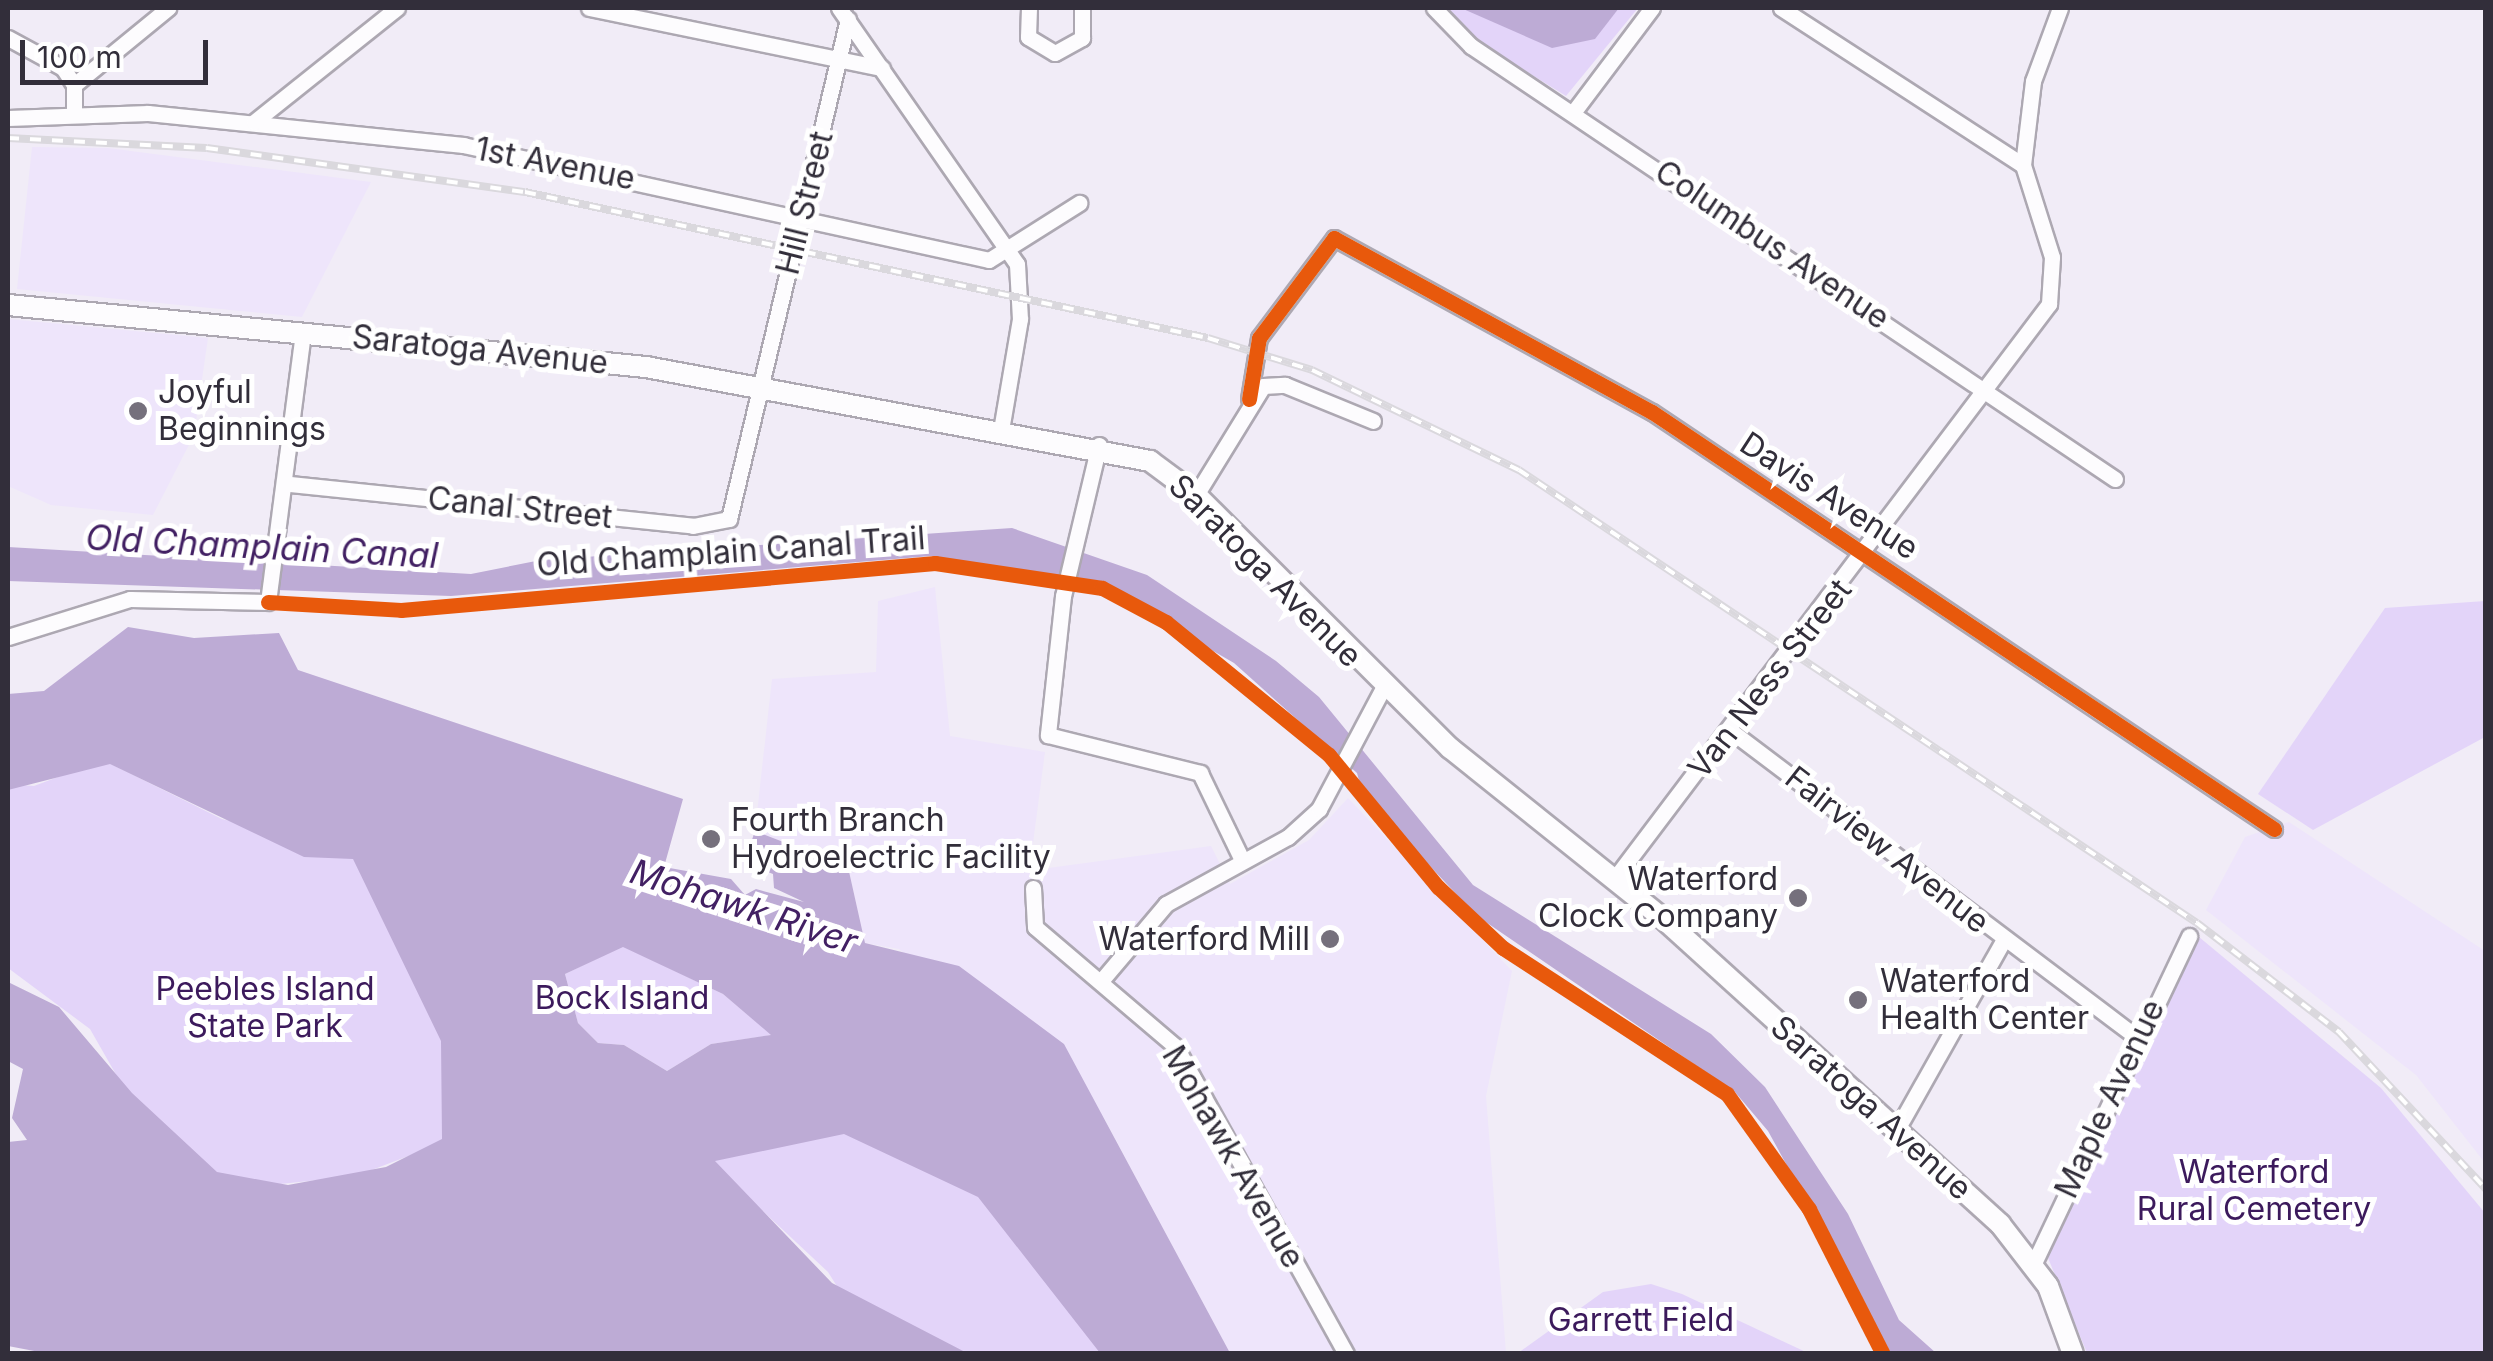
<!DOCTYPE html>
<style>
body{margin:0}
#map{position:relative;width:2493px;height:1361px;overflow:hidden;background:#f1ecf7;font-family:Inter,sans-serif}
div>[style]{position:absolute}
.built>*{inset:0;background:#eee5fb}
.green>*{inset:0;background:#e3d4f9}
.water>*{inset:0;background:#bdabd5}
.roads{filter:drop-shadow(2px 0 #ada8b2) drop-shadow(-2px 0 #ada8b2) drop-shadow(0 2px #ada8b2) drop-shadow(0 -2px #ada8b2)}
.minor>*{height:15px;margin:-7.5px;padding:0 7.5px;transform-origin:7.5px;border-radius:7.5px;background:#fdfcfe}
.major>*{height:20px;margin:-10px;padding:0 10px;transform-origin:10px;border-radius:10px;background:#fdfcfe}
.rail>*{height:8px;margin-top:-4px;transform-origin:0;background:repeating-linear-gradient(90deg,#fff 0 11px,#dad8dd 0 22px);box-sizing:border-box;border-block:2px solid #dad8dd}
.cycleway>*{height:15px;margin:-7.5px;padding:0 7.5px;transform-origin:7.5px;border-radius:7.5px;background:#e8590c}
.dots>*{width:28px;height:28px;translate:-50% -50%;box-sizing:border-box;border:5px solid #fff;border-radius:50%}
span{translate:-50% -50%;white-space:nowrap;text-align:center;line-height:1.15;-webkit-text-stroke:10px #fff;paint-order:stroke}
.street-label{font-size:32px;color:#322e3a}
.poi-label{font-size:32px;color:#322e3a}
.left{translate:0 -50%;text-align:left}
.right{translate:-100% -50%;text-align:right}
.park-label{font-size:32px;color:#3c1a5c}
.water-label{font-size:35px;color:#422063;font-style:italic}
.frame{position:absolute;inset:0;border:10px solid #322e3a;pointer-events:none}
.scale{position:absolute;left:20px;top:40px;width:188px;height:45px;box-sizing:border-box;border:5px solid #322e3a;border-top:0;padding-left:12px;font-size:30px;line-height:35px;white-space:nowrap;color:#322e3a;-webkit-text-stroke:8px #fff;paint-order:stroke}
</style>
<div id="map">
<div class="built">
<i style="clip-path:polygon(32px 147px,108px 148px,371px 182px,302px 317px,17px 289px)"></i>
<i style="clip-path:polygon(8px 319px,208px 338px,194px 435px,153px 515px,51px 505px,8px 486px)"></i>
<i style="clip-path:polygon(935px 587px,950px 736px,1045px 752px,1032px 851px,1041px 869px,1211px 846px,1230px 884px,1309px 840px,1348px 798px,1512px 971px,1486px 1096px,1506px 1353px,1230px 1353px,1104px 1118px,899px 949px,865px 943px,848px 867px,755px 831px,772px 679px,876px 672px,878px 601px)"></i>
<i style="clip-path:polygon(2289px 822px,2485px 951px,2485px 1163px,2416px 1075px,2206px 910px,2245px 837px)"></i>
</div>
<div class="green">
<i style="clip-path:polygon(1442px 8px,1638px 8px,1566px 96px,1471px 37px)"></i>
<i style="clip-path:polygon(2485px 601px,2485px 737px,2313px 830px,2258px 794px,2385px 608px)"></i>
<i style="clip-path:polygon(103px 760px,222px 819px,349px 852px,516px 1115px,356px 1176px,271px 1185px,215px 1174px,122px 1085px,90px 1029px,8px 968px,8px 784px,34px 786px)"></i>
<i style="clip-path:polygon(2199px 937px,2381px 1088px,2485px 1213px,2485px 1353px,2087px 1353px,2046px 1253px)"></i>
<i style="clip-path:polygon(623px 946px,723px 994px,772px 1035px,711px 1044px,667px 1071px,624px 1045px,598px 1043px,578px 1023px,565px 974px)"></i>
<i style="clip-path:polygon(902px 1099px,1106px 1353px,968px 1353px,850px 1307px,828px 1272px,702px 1154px)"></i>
<i style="clip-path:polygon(1651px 1284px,1682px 1294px,1808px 1353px,1518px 1353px,1603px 1292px)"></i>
</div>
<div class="water">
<i style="clip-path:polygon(1461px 8px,1619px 8px,1595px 39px,1552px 48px)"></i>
<i style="clip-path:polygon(1012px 528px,1147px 575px,1276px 661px,1319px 697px,1473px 885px,1711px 1034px,1765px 1087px,1848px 1214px,1899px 1320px,1936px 1353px,1890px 1353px,1768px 1131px,1735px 1092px,1477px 916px,1363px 795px,1357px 773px,1234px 663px,1092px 581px,931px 556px,451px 596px,8px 581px,8px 547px,471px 574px,541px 560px)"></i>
<i style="clip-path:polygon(evenodd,128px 627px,194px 638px,279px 633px,298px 670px,683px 799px,664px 867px,731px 879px,745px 895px,756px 889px,804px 902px,774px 888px,773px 874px,744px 863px,755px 831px,848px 867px,865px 943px,959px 966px,1064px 1044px,1230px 1353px,1100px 1353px,978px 1197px,844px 1134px,715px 1161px,832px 1283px,967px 1353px,50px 1354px,8px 1346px,8px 1142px,27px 1140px,12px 1118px,23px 1069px,8px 1061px,8px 982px,59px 1007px,132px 1093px,217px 1172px,288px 1185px,386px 1167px,442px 1139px,441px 1041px,353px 859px,304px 857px,110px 764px,8px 790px,8px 694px,44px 691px,128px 627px,623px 947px,723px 994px,771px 1035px,711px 1044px,667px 1071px,624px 1045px,598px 1043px,578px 1023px,565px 974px,623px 947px)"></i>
</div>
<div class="roads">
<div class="minor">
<i style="left:589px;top:8px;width:299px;rotate:11.6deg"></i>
<i style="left:839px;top:8px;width:312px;rotate:55.2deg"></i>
<i style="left:1017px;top:264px;width:55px;rotate:86.9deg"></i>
<i style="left:1020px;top:319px;width:113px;rotate:99.7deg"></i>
<i style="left:1029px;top:8px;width:29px;rotate:92deg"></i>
<i style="left:1028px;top:37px;width:31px;rotate:31deg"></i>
<i style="left:1055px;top:53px;width:31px;rotate:-29deg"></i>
<i style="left:1082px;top:38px;width:30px;rotate:-90deg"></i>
<i style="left:1434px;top:8px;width:53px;rotate:45.8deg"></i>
<i style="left:1471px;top:46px;width:776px;rotate:33.92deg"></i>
<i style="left:1781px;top:8px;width:288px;rotate:33deg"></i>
<i style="left:8px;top:38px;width:63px;rotate:28.6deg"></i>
<i style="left:63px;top:68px;width:20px;rotate:57deg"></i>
<i style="left:74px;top:109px;width:24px;rotate:-90deg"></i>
<i style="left:74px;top:85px;width:122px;rotate:-39.3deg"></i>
<i style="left:1575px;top:110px;width:128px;rotate:-53deg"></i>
<i style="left:8px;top:118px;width:140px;rotate:-2deg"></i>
<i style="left:148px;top:113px;width:317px;rotate:5.8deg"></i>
<i style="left:463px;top:145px;width:538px;rotate:12.33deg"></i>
<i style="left:989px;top:260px;width:107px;rotate:-32.3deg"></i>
<i style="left:254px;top:122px;width:183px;rotate:-38.6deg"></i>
<i style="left:1249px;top:399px;width:62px;rotate:-80.7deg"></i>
<i style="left:1259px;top:338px;width:125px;rotate:-53.1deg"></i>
<i style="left:1334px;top:238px;width:362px;rotate:28.7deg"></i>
<i style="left:1652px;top:412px;width:749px;rotate:33.84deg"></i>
<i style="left:1099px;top:445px;width:155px;rotate:103.4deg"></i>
<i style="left:1063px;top:596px;width:140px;rotate:96.2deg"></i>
<i style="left:1048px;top:735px;width:157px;rotate:14deg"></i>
<i style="left:1200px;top:773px;width:94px;rotate:64.2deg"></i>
<i style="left:290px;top:484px;width:405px;rotate:5.9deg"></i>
<i style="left:693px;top:526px;width:37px;rotate:-11deg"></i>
<i style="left:729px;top:519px;width:514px;rotate:-76.61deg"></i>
<i style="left:1196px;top:495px;width:128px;rotate:-58.4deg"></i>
<i style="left:1263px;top:386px;width:22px;rotate:-3deg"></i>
<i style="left:1285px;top:385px;width:95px;rotate:22.2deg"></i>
<i style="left:8px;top:637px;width:128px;rotate:-17.3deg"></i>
<i style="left:130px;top:599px;width:138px;rotate:1.2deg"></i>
<i style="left:268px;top:602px;width:272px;rotate:-82.6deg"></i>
<i style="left:1731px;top:731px;width:511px;rotate:37.05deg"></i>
<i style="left:1615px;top:878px;width:720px;rotate:-52.91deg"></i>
<i style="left:2049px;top:304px;width:47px;rotate:-86.3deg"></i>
<i style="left:2052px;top:257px;width:96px;rotate:-107.5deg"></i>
<i style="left:2023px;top:165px;width:85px;rotate:-83.2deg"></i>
<i style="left:2033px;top:81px;width:78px;rotate:-69.7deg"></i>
<i style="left:1033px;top:888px;width:39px;rotate:87deg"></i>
<i style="left:1035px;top:927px;width:185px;rotate:40.4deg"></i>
<i style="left:1176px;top:1047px;width:351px;rotate:61deg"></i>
<i style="left:1101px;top:981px;width:101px;rotate:-49.8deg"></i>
<i style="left:1166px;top:904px;width:139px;rotate:-28.8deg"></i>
<i style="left:1288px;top:837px;width:42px;rotate:-42.1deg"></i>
<i style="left:1319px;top:809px;width:137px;rotate:-62.1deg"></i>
<i style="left:1896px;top:1131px;width:218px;rotate:-60.6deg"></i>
<i style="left:2034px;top:1263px;width:362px;rotate:-64.6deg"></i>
</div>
<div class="major">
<i style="left:8px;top:305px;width:641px;rotate:5.55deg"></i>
<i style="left:646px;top:367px;width:513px;rotate:10.56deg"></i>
<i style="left:1150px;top:461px;width:57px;rotate:36.5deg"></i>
<i style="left:1196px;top:495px;width:359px;rotate:44.9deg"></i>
<i style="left:1450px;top:748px;width:278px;rotate:38.7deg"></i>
<i style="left:1667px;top:922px;width:450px;rotate:42.2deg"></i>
<i style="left:2000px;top:1224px;width:78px;rotate:52.3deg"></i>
<i style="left:2048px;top:1286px;width:72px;rotate:69.8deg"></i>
</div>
</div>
<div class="rail">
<i style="left:8px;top:138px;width:199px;rotate:2.9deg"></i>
<i style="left:207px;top:148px;width:321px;rotate:7.9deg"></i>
<i style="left:525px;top:192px;width:698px;rotate:12.07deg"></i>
<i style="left:1208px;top:338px;width:109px;rotate:17.1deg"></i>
<i style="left:1312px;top:370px;width:230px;rotate:25.8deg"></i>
<i style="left:1519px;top:470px;width:815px;rotate:33.75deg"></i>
<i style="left:2197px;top:923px;width:179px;rotate:37.5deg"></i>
<i style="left:2339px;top:1032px;width:215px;rotate:46.9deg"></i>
</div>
<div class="cycleway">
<i style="left:1249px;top:399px;width:62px;rotate:-80.7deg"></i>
<i style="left:1259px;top:338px;width:125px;rotate:-53.1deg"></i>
<i style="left:1334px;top:238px;width:362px;rotate:28.7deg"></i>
<i style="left:1652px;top:412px;width:749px;rotate:33.84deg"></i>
<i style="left:268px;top:602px;width:133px;rotate:3.4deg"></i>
<i style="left:401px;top:610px;width:536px;rotate:-5.03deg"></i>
<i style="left:935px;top:563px;width:169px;rotate:8.5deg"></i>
<i style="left:1102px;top:588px;width:72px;rotate:28deg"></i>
<i style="left:1166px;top:622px;width:210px;rotate:39.2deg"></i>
<i style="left:1329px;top:755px;width:171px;rotate:50.5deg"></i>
<i style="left:1438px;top:887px;width:89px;rotate:43.2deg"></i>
<i style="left:1503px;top:948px;width:267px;rotate:33.1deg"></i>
<i style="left:1727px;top:1094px;width:141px;rotate:54.5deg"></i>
<i style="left:1809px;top:1209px;width:163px;rotate:63deg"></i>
</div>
<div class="dots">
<i style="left:138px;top:411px;background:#75707c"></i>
<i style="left:711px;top:839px;background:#75707c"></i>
<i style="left:1798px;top:898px;background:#75707c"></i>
<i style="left:1330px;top:939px;background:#75707c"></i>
<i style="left:1858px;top:1000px;background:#75707c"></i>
</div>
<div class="street-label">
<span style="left:555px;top:164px;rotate:11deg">1st Avenue</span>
<span style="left:805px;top:203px;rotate:-76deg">Hill Street</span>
<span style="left:1772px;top:245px;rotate:34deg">Columbus Avenue</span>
<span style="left:480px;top:350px;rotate:6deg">Saratoga Avenue</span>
<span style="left:1829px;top:496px;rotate:33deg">Davis Avenue</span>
<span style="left:520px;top:508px;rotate:6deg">Canal Street</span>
<span style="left:731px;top:552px;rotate:-4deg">Old Champlain Canal Trail</span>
<span style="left:1265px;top:571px;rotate:45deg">Saratoga Avenue</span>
<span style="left:1770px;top:679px;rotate:-52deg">Van Ness Street</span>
<span style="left:1887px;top:850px;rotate:38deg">Fairview Avenue</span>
<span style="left:2110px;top:1099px;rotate:-65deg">Maple Avenue</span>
<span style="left:1871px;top:1108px;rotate:42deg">Saratoga Avenue</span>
<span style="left:1233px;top:1157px;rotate:60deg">Mohawk Avenue</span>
</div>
<div class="poi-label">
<span class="left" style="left:158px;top:411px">Joyful<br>Beginnings</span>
<span class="left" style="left:731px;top:839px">Fourth Branch<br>Hydroelectric Facility</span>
<span class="right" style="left:1778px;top:898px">Waterford<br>Clock Company</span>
<span class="right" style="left:1310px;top:939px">Waterford Mill</span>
<span class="left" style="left:1880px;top:1000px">Waterford<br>Health Center</span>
</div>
<div class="park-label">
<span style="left:265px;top:1008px">Peebles Island<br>State Park</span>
<span style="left:622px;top:998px">Bock Island</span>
<span style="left:2254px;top:1191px">Waterford<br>Rural Cemetery</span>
<span style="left:1641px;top:1320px">Garrett Field</span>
</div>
<div class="water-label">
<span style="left:262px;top:546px;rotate:3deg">Old Champlain Canal</span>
<span style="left:744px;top:906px;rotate:18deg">Mohawk River</span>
</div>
<div class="frame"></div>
<div class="scale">100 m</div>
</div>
